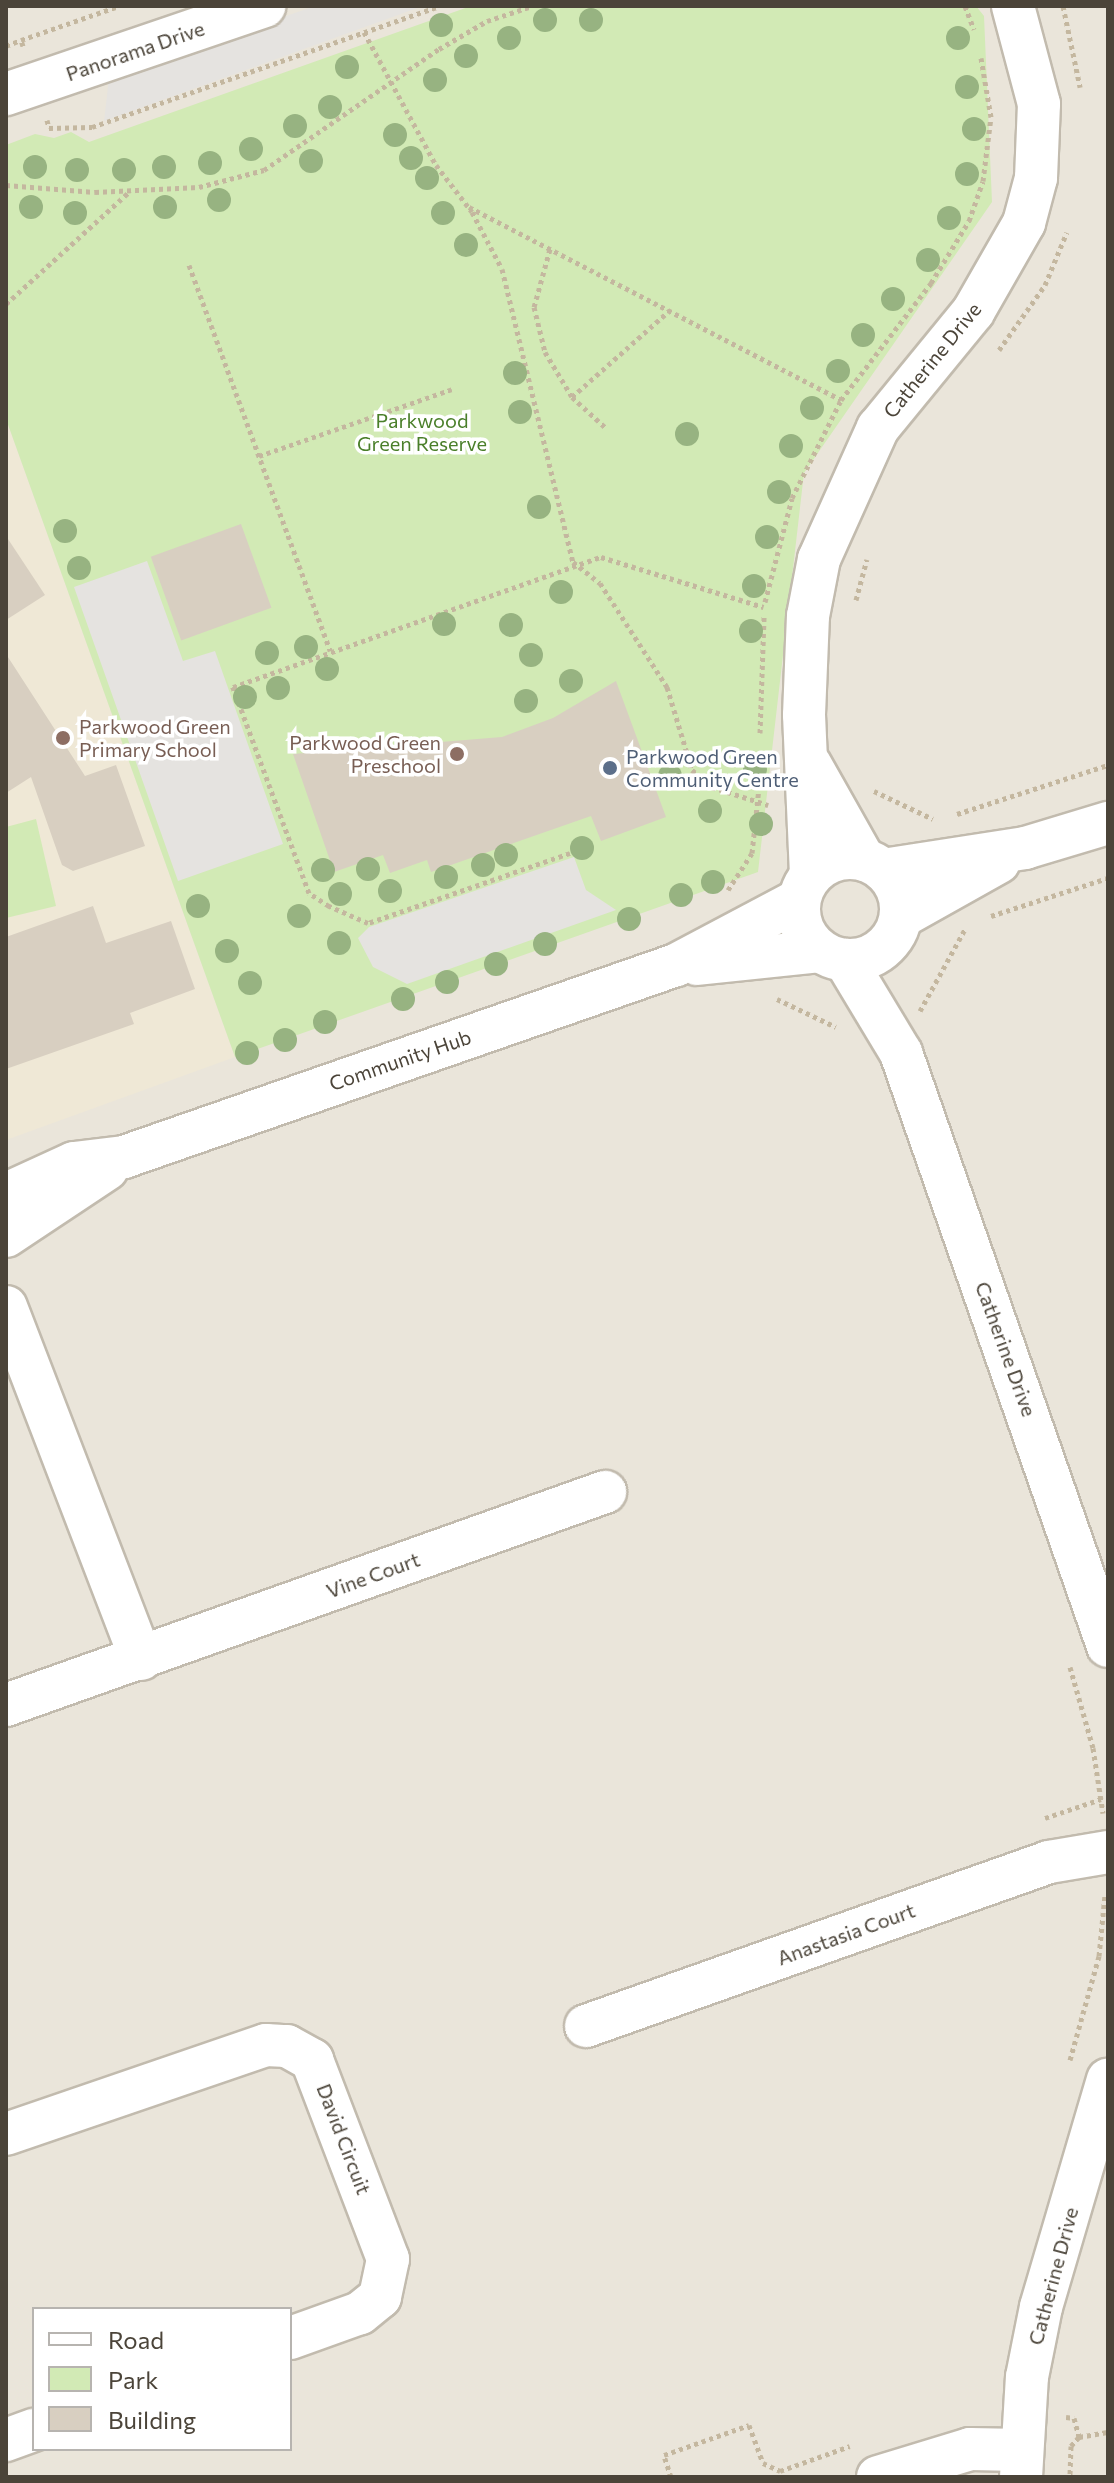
<!DOCTYPE html>
<style>
body{margin:0}
#map{position:relative;width:1114px;height:2483px;overflow:hidden;background:#f6f3ec;font-family:Commissioner,sans-serif}
div>[style]{position:absolute}
.residential>*{inset:0;background:#eae5da}
.education>*{inset:0;background:#efe8d6}
.green>*{inset:0;background:#d2eab5}
.parking>*{inset:0;background:#e5e3e0}
.building>*{inset:0;background:#d8cfc1;transform-origin:0 0}
.path>*{height:5px;margin-top:-2.5px;transform-origin:0;background:repeating-linear-gradient(90deg,#c4b79f 0 4px,transparent 0 8px)}
.roads{filter:drop-shadow(2px 0 #c2bbae) drop-shadow(-2px 0 #c2bbae) drop-shadow(0 2px #c2bbae) drop-shadow(0 -2px #c2bbae)}
.minor>*{height:42px;margin:-21px;padding:0 21px;transform-origin:21px;border-radius:21px;background:#fff}
.minor>.ring{margin:-21px;padding:0;box-sizing:content-box;background:none;border:42px solid #fff;border-radius:50%}
.trees>*{width:24px;height:24px;margin:-12px;border-radius:50%;background:#97b381}
.dots>*{width:22px;height:22px;translate:-50% -50%;box-sizing:border-box;border:4px solid #fff;border-radius:50%}
span{translate:-50% -50%;white-space:nowrap;text-align:center;line-height:1.15;-webkit-text-stroke:7px #fff;paint-order:stroke}
.street-label{font-size:20px;color:#4b4439}
.park-label{font-size:20px;color:#4a7f2a}
.education-label{font-size:20px;color:#785e54}
.left{translate:0 -50%;text-align:left}
.right{translate:-100% -50%;text-align:right}
.service-label{font-size:20px;color:#4e5e75}
.frame{position:absolute;inset:0;border:8px solid #4b4439;pointer-events:none}
.legend{position:absolute;left:32px;top:2307px;width:260px;height:144px;box-sizing:border-box;background:#fff;border:2px solid #b7b4b0;margin:0;padding:10px 14px;list-style:none;font-size:24px;color:#4b4439}
.legend li{display:flex;align-items:center;gap:16px;height:40px}
.legend b{width:40px;border:2px solid #b7b4b0}
</style>
<div id="map">
<div class="residential">
<i style="clip-path:polygon(evenodd,6px 6px,1108px 6px,1108px 2477px,6px 2477px,6px 6px,34px 2309px,290px 2309px,290px 2449px,34px 2449px,34px 2309px)"></i>
</div>
<div class="education">
<i style="clip-path:polygon(6px 419px,235px 1057px,6px 1140px)"></i>
</div>
<div class="green">
<i style="clip-path:polygon(471px 6px,976px 6px,984px 16px,992px 202px,804px 473px,758px 872px,235px 1057px,6px 419px,6px 145px,35px 134px,54px 138px,71px 132px,89px 142px)"></i>
<i style="clip-path:polygon(36px 819px,56px 906px,6px 918px,6px 827px)"></i>
</div>
<div class="parking">
<i style="clip-path:polygon(315px 6px,423px 6px,104px 121px,109px 78px)"></i>
<i style="clip-path:polygon(147px 561px,183px 661px,215px 651px,283px 844px,178px 881px,74px 587px)"></i>
<i style="clip-path:polygon(574px 857px,586px 890px,616px 910px,407px 984px,373px 967px,358px 938px,369px 927px)"></i>
</div>
<div class="building">
<i style="left:241px;top:524px;width:89px;height:96px;rotate:70deg"></i>
<i style="clip-path:polygon(6px 536px,45px 595px,6px 620px)"></i>
<i style="clip-path:polygon(6px 654px,85px 776px,116px 765px,145px 846px,73px 871px,62px 865px,31px 777px,6px 793px)"></i>
<i style="clip-path:polygon(616px 681px,666px 817px,601px 841px,591px 816px,431px 872px,427px 860px,390px 873px,383px 855px,334px 872px,293px 754px,502px 737px,553px 718px)"></i>
<i style="clip-path:polygon(93px 906px,106px 943px,171px 921px,195px 989px,130px 1013px,134px 1024px,6px 1069px,6px 937px)"></i>
</div>
<div class="path">
<i style="left:965px;top:6px;width:25px;rotate:69deg"></i>
<i style="left:1063px;top:6px;width:83px;rotate:78.1deg"></i>
<i style="left:364px;top:32px;width:151px;rotate:61.6deg"></i>
<i style="left:436px;top:165px;width:59px;rotate:52.5deg"></i>
<i style="left:472px;top:212px;width:64px;rotate:62.2deg"></i>
<i style="left:502px;top:269px;width:301px;rotate:76.4deg"></i>
<i style="left:573px;top:562px;width:34px;rotate:38deg"></i>
<i style="left:600px;top:583px;width:124px;rotate:57.2deg"></i>
<i style="left:667px;top:687px;width:87px;rotate:73.2deg"></i>
<i style="left:692px;top:770px;width:26px;rotate:40deg"></i>
<i style="left:712px;top:787px;width:59px;rotate:17.8deg"></i>
<i style="left:6px;top:46px;width:16px;rotate:-22deg"></i>
<i style="left:23px;top:46px;width:6px;rotate:-108deg"></i>
<i style="left:21px;top:40px;width:104px;rotate:-19.1deg"></i>
<i style="left:47px;top:120px;width:8px;rotate:76deg"></i>
<i style="left:49px;top:128px;width:43px;rotate:-1.3deg"></i>
<i style="left:92px;top:127px;width:367px;rotate:-19.2deg"></i>
<i style="left:6px;top:185px;width:89px;rotate:4.5deg"></i>
<i style="left:95px;top:192px;width:104px;rotate:-2.8deg"></i>
<i style="left:199px;top:187px;width:67px;rotate:-14.7deg"></i>
<i style="left:264px;top:170px;width:213px;rotate:-34.7deg"></i>
<i style="left:439px;top:49px;width:56px;rotate:-30.3deg"></i>
<i style="left:487px;top:21px;width:47px;rotate:-18.4deg"></i>
<i style="left:469px;top:207px;width:419px;rotate:27.4deg"></i>
<i style="left:841px;top:400px;width:148px;rotate:-52.4deg"></i>
<i style="left:931px;top:283px;width:73px;rotate:-58.5deg"></i>
<i style="left:969px;top:221px;width:42px;rotate:-70.7deg"></i>
<i style="left:983px;top:181px;width:64px;rotate:-82.9deg"></i>
<i style="left:991px;top:117px;width:60px;rotate:-99.6deg"></i>
<i style="left:550px;top:249px;width:60px;rotate:105.4deg"></i>
<i style="left:534px;top:307px;width:46px;rotate:76.3deg"></i>
<i style="left:545px;top:352px;width:52px;rotate:59deg"></i>
<i style="left:572px;top:397px;width:45px;rotate:42.3deg"></i>
<i style="left:189px;top:265px;width:411px;rotate:69.9deg"></i>
<i style="left:6px;top:304px;width:168px;rotate:-42.3deg"></i>
<i style="left:999px;top:350px;width:80px;rotate:-54.7deg"></i>
<i style="left:1045px;top:285px;width:57px;rotate:-67.5deg"></i>
<i style="left:572px;top:397px;width:131px;rotate:-41.6deg"></i>
<i style="left:259px;top:456px;width:204px;rotate:-19.1deg"></i>
<i style="left:856px;top:600px;width:42px;rotate:-75deg"></i>
<i style="left:765px;top:602px;width:107px;rotate:-75.4deg"></i>
<i style="left:792px;top:498px;width:110px;rotate:-63.4deg"></i>
<i style="left:760px;top:733px;width:117px;rotate:-88deg"></i>
<i style="left:874px;top:791px;width:65px;rotate:25.4deg"></i>
<i style="left:957px;top:814px;width:159px;rotate:-18deg"></i>
<i style="left:570px;top:853px;width:214px;rotate:160.9deg"></i>
<i style="left:368px;top:923px;width:43px;rotate:-156.4deg"></i>
<i style="left:329px;top:906px;width:24px;rotate:-147deg"></i>
<i style="left:309px;top:893px;width:220px;rotate:-110.3deg"></i>
<i style="left:233px;top:687px;width:390px;rotate:-19.5deg"></i>
<i style="left:601px;top:557px;width:170px;rotate:17.1deg"></i>
<i style="left:728px;top:890px;width:44px;rotate:-57deg"></i>
<i style="left:752px;top:853px;width:95px;rotate:-83.9deg"></i>
<i style="left:991px;top:916px;width:123px;rotate:-18deg"></i>
<i style="left:777px;top:999px;width:65px;rotate:25.4deg"></i>
<i style="left:920px;top:1011px;width:94px;rotate:-61.2deg"></i>
<i style="left:1070px;top:1667px;width:84px;rotate:74.1deg"></i>
<i style="left:1093px;top:1748px;width:66px;rotate:81.3deg"></i>
<i style="left:1045px;top:1818px;width:59px;rotate:-18.7deg"></i>
<i style="left:1070px;top:2060px;width:108px;rotate:-74.4deg"></i>
<i style="left:1099px;top:1956px;width:61px;rotate:-84.4deg"></i>
<i style="left:1066px;top:2417px;width:8px;rotate:7deg"></i>
<i style="left:1074px;top:2418px;width:20px;rotate:75deg"></i>
<i style="left:1079px;top:2437px;width:12px;rotate:132deg"></i>
<i style="left:1071px;top:2446px;width:31px;rotate:92deg"></i>
<i style="left:1079px;top:2437px;width:29px;rotate:-10deg"></i>
<i style="left:671px;top:2477px;width:23px;rotate:-108deg"></i>
<i style="left:664px;top:2455px;width:90px;rotate:-19.4deg"></i>
<i style="left:749px;top:2425px;width:40px;rotate:69.8deg"></i>
<i style="left:763px;top:2463px;width:19px;rotate:25deg"></i>
<i style="left:780px;top:2471px;width:74px;rotate:-19.7deg"></i>
</div>
<div class="roads">
<div class="minor">
<i style="left:6px;top:94px;width:273px;rotate:-18.8deg"></i>
<i style="left:810px;top:764px;width:110px;rotate:60.6deg"></i>
<i class="ring" style="left:799px;top:858px;width:60px;height:60px"></i>
<i style="left:883px;top:870px;width:144px;rotate:-8.8deg"></i>
<i style="left:1025px;top:848px;width:87px;rotate:-16.8deg"></i>
<i style="left:811px;top:875px;width:160px;rotate:-92.5deg"></i>
<i style="left:804px;top:715px;width:99px;rotate:-87.7deg"></i>
<i style="left:808px;top:616px;width:58px;rotate:-79.1deg"></i>
<i style="left:819px;top:559px;width:144px;rotate:-65.8deg"></i>
<i style="left:878px;top:428px;width:150px;rotate:-50.7deg"></i>
<i style="left:973px;top:312px;width:103px;rotate:-60.2deg"></i>
<i style="left:1024px;top:223px;width:47px;rotate:-75.1deg"></i>
<i style="left:1036px;top:178px;width:74px;rotate:-87.7deg"></i>
<i style="left:1039px;top:104px;width:101px;rotate:-104.9deg"></i>
<i style="left:901px;top:917px;width:112px;rotate:-29.3deg"></i>
<i style="left:845px;top:960px;width:109px;rotate:58.9deg"></i>
<i style="left:901px;top:1053px;width:628px;rotate:70.76deg"></i>
<i style="left:697px;top:964px;width:124px;rotate:-6deg"></i>
<i style="left:6px;top:1194px;width:75px;rotate:-24.5deg"></i>
<i style="left:74px;top:1163px;width:50px;rotate:-6.8deg"></i>
<i style="left:124px;top:1157px;width:584px;rotate:-19.18deg"></i>
<i style="left:676px;top:965px;width:139px;rotate:-27.9deg"></i>
<i style="left:6px;top:1236px;width:121px;rotate:-33.6deg"></i>
<i style="left:6px;top:1307px;width:377px;rotate:69deg"></i>
<i style="left:6px;top:1705px;width:636px;rotate:-19.58deg"></i>
<i style="left:586px;top:2026px;width:491px;rotate:-19.5deg"></i>
<i style="left:1049px;top:1862px;width:60px;rotate:-9.6deg"></i>
<i style="left:6px;top:2134px;width:275px;rotate:-18.9deg"></i>
<i style="left:266px;top:2045px;width:21px;rotate:3deg"></i>
<i style="left:287px;top:2046px;width:29px;rotate:29deg"></i>
<i style="left:312px;top:2060px;width:213px;rotate:69.1deg"></i>
<i style="left:388px;top:2259px;width:39px;rotate:102deg"></i>
<i style="left:380px;top:2297px;width:26px;rotate:141deg"></i>
<i style="left:360px;top:2313px;width:74px;rotate:160.3deg"></i>
<i style="left:6px;top:2440px;width:30px;rotate:-20deg"></i>
<i style="left:878px;top:2477px;width:96px;rotate:-16.9deg"></i>
<i style="left:970px;top:2449px;width:51px;rotate:1.1deg"></i>
<i style="left:1021px;top:2477px;width:100px;rotate:-86.6deg"></i>
<i style="left:1027px;top:2377px;width:71px;rotate:-78.7deg"></i>
<i style="left:1041px;top:2307px;width:237px;rotate:-73.6deg"></i>
</div>
</div>
<div class="trees">
<i style="left:545px;top:20px"></i>
<i style="left:591px;top:20px"></i>
<i style="left:441px;top:25px"></i>
<i style="left:509px;top:38px"></i>
<i style="left:958px;top:38px"></i>
<i style="left:466px;top:56px"></i>
<i style="left:347px;top:67px"></i>
<i style="left:435px;top:80px"></i>
<i style="left:967px;top:87px"></i>
<i style="left:330px;top:107px"></i>
<i style="left:295px;top:126px"></i>
<i style="left:974px;top:129px"></i>
<i style="left:395px;top:135px"></i>
<i style="left:251px;top:149px"></i>
<i style="left:411px;top:158px"></i>
<i style="left:311px;top:161px"></i>
<i style="left:210px;top:163px"></i>
<i style="left:35px;top:167px"></i>
<i style="left:164px;top:167px"></i>
<i style="left:77px;top:170px"></i>
<i style="left:124px;top:170px"></i>
<i style="left:967px;top:174px"></i>
<i style="left:427px;top:178px"></i>
<i style="left:219px;top:200px"></i>
<i style="left:31px;top:207px"></i>
<i style="left:165px;top:207px"></i>
<i style="left:75px;top:213px"></i>
<i style="left:443px;top:213px"></i>
<i style="left:949px;top:218px"></i>
<i style="left:466px;top:245px"></i>
<i style="left:928px;top:260px"></i>
<i style="left:893px;top:299px"></i>
<i style="left:863px;top:335px"></i>
<i style="left:838px;top:371px"></i>
<i style="left:515px;top:373px"></i>
<i style="left:812px;top:408px"></i>
<i style="left:520px;top:412px"></i>
<i style="left:687px;top:434px"></i>
<i style="left:791px;top:446px"></i>
<i style="left:779px;top:492px"></i>
<i style="left:539px;top:507px"></i>
<i style="left:65px;top:531px"></i>
<i style="left:767px;top:537px"></i>
<i style="left:79px;top:568px"></i>
<i style="left:754px;top:586px"></i>
<i style="left:561px;top:592px"></i>
<i style="left:444px;top:624px"></i>
<i style="left:511px;top:625px"></i>
<i style="left:751px;top:631px"></i>
<i style="left:306px;top:647px"></i>
<i style="left:267px;top:653px"></i>
<i style="left:531px;top:655px"></i>
<i style="left:327px;top:669px"></i>
<i style="left:571px;top:681px"></i>
<i style="left:278px;top:688px"></i>
<i style="left:245px;top:697px"></i>
<i style="left:526px;top:701px"></i>
<i style="left:755px;top:769px"></i>
<i style="left:670px;top:776px"></i>
<i style="left:710px;top:811px"></i>
<i style="left:761px;top:824px"></i>
<i style="left:582px;top:848px"></i>
<i style="left:506px;top:855px"></i>
<i style="left:483px;top:865px"></i>
<i style="left:368px;top:869px"></i>
<i style="left:323px;top:870px"></i>
<i style="left:446px;top:877px"></i>
<i style="left:713px;top:882px"></i>
<i style="left:390px;top:891px"></i>
<i style="left:340px;top:894px"></i>
<i style="left:681px;top:895px"></i>
<i style="left:198px;top:906px"></i>
<i style="left:299px;top:916px"></i>
<i style="left:629px;top:919px"></i>
<i style="left:339px;top:943px"></i>
<i style="left:545px;top:944px"></i>
<i style="left:227px;top:951px"></i>
<i style="left:496px;top:964px"></i>
<i style="left:447px;top:982px"></i>
<i style="left:250px;top:983px"></i>
<i style="left:403px;top:999px"></i>
<i style="left:325px;top:1022px"></i>
<i style="left:285px;top:1040px"></i>
<i style="left:247px;top:1053px"></i>
</div>
<div class="dots">
<i style="left:63px;top:738px;background:#8d6e63"></i>
<i style="left:457px;top:754px;background:#8d6e63"></i>
<i style="left:610px;top:768px;background:#5c6f8a"></i>
</div>
<div class="street-label">
<span style="left:135px;top:51px;rotate:-19deg">Panorama Drive</span>
<span style="left:932px;top:360px;rotate:-51deg">Catherine Drive</span>
<span style="left:400px;top:1060px;rotate:-19deg">Community Hub</span>
<span style="left:1006px;top:1349px;rotate:70deg">Catherine Drive</span>
<span style="left:373px;top:1575px;rotate:-20deg">Vine Court</span>
<span style="left:846px;top:1934px;rotate:-20deg">Anastasia Court</span>
<span style="left:344px;top:2139px;rotate:69deg">David Circuit</span>
<span style="left:1053px;top:2276px;rotate:-75deg">Catherine Drive</span>
</div>
<div class="park-label">
<span style="left:422px;top:432px">Parkwood<br>Green Reserve</span>
</div>
<div class="education-label">
<span class="left" style="left:79px;top:738px">Parkwood Green<br>Primary School</span>
<span class="right" style="left:441px;top:754px">Parkwood Green<br>Preschool</span>
</div>
<div class="service-label">
<span class="left" style="left:626px;top:768px">Parkwood Green<br>Community Centre</span>
</div>
<div class="frame"></div>
<ul class="legend">
<li><b style="height:10px;background:#fff"></b>Road</li>
<li><b style="height:22px;background:#d2eab5"></b>Park</li>
<li><b style="height:22px;background:#d8cfc1"></b>Building</li>
</ul>
</div>
